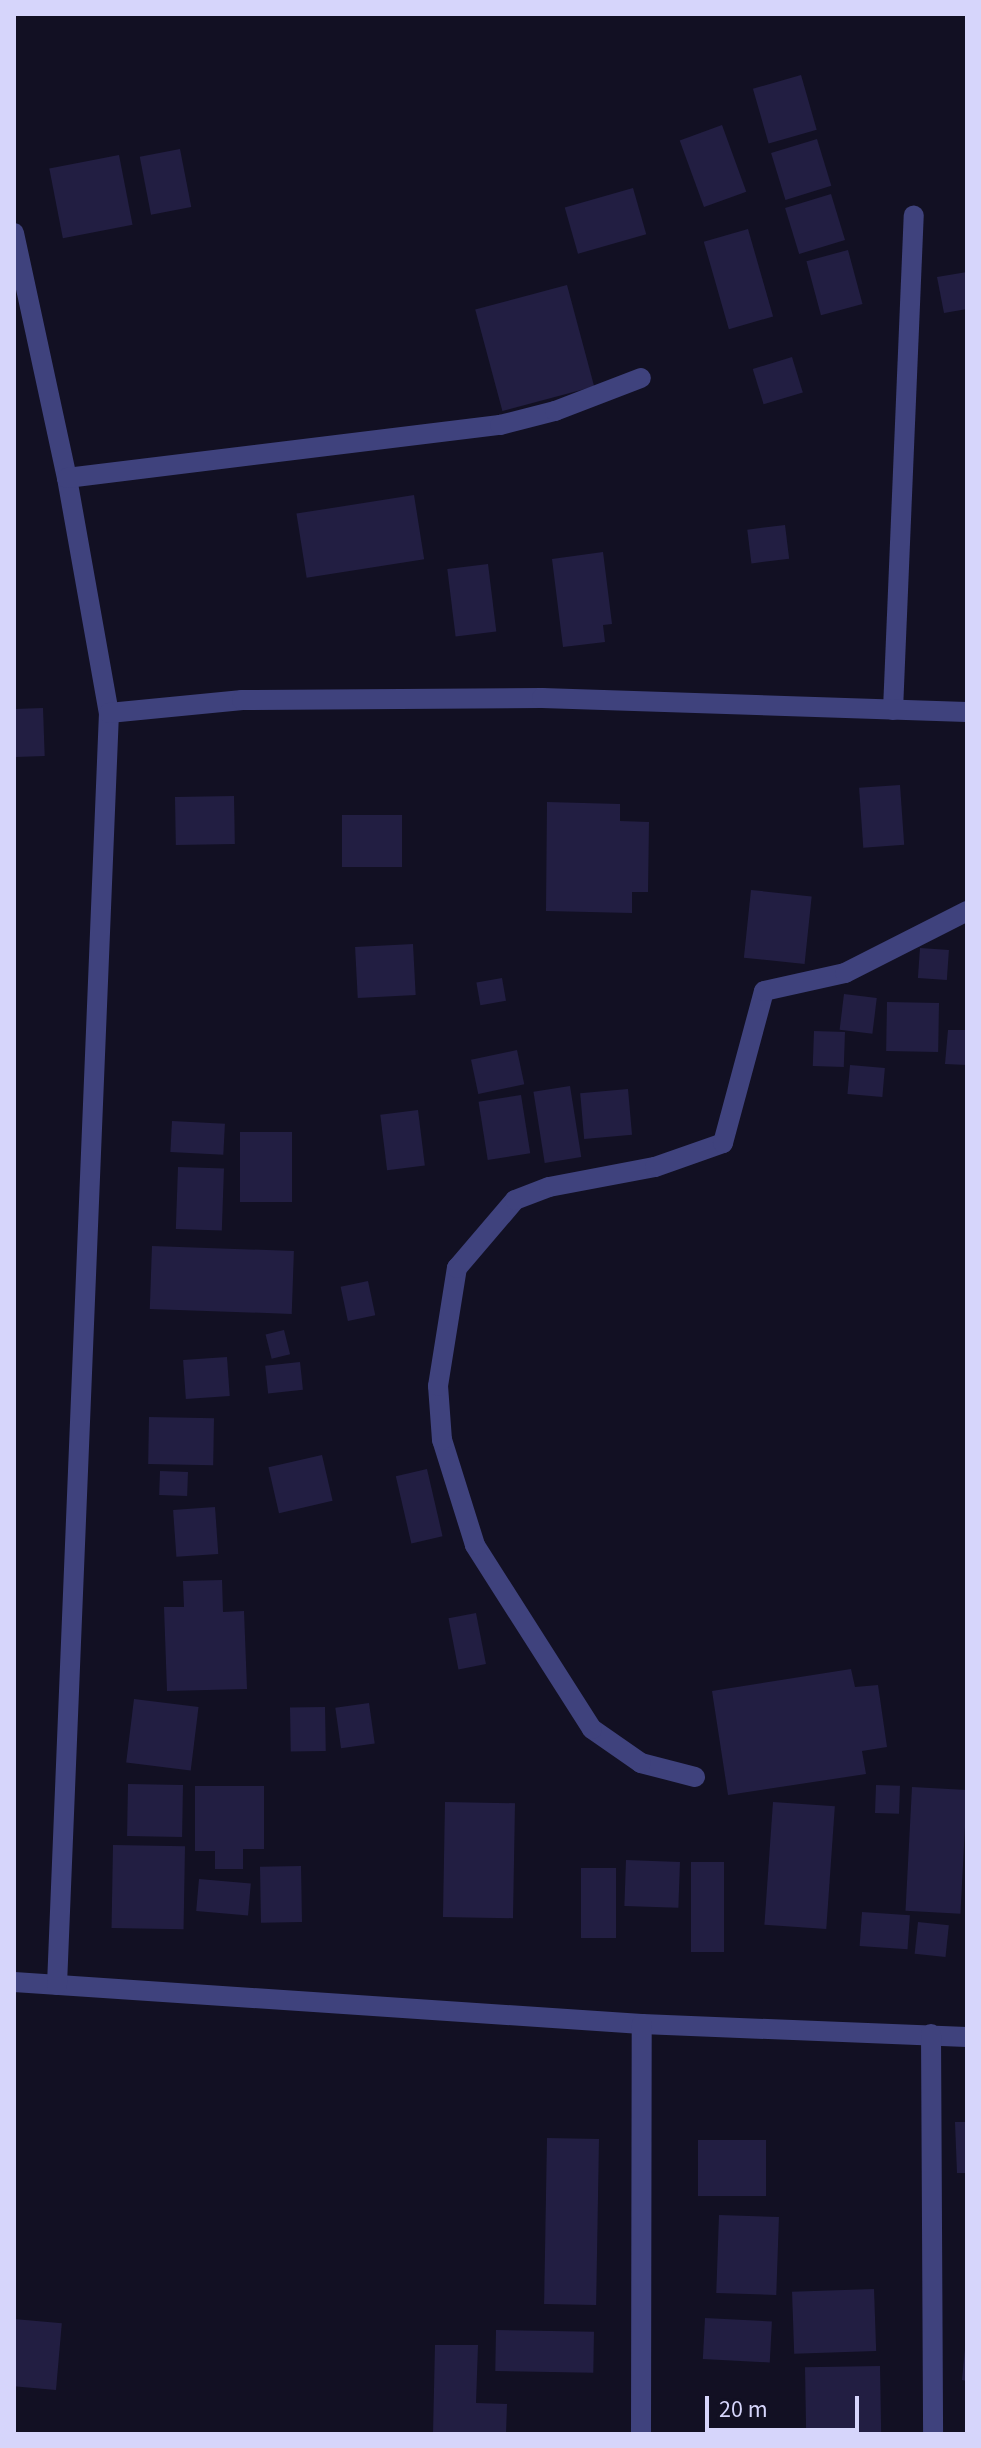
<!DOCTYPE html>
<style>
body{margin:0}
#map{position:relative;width:981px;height:2448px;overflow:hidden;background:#121023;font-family:"Source Sans 3",sans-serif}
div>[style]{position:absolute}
.building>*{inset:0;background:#221e42;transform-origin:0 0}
.minor>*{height:20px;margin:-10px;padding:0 10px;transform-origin:10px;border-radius:10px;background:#3f427d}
span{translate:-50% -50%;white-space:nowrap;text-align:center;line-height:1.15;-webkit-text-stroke:7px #121023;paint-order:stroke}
.frame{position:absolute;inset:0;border:16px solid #d6d5fb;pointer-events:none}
.scale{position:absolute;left:705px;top:2396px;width:154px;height:36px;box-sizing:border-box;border:4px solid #d6d5fb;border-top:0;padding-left:10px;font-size:24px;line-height:28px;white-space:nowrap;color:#d6d5fb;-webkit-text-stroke:6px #121023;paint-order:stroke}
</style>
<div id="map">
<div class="building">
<i style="left:801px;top:75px;width:57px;height:50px;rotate:74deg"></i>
<i style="left:722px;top:125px;width:71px;height:45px;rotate:70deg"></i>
<i style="left:817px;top:139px;width:49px;height:48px;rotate:73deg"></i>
<i style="left:180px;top:149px;width:59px;height:41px;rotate:79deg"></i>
<i style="left:119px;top:155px;width:71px;height:71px;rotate:79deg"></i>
<i style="left:633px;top:188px;width:48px;height:71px;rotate:74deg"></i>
<i style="left:831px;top:194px;width:48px;height:48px;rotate:73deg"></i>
<i style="left:748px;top:229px;width:91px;height:46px;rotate:74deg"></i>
<i style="left:848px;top:250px;width:56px;height:43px;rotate:75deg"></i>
<i style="clip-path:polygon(967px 272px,967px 309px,944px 313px,937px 277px)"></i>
<i style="left:567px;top:285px;width:105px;height:95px;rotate:75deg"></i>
<i style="left:792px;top:357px;width:37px;height:41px;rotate:73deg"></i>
<i style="left:414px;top:495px;width:65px;height:119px;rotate:81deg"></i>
<i style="left:785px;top:525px;width:34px;height:38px;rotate:83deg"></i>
<i style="clip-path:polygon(603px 552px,612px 624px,603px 625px,605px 642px,563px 647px,552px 559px)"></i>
<i style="left:488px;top:564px;width:68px;height:41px;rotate:83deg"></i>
<i style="left:43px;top:708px;width:48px;height:29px;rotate:88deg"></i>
<i style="left:900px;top:785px;width:60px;height:41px;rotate:86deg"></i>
<i style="left:234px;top:796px;width:48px;height:59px;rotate:89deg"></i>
<i style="clip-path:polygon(547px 802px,620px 804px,620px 821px,649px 822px,648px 892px,632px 892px,632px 913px,546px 911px)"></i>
<i style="left:402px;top:815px;width:52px;height:60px;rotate:90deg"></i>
<i style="left:751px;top:890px;width:61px;height:68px;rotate:6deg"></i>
<i style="left:413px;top:944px;width:51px;height:58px;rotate:87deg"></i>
<i style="left:920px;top:948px;width:29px;height:30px;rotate:4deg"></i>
<i style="left:502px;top:978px;width:23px;height:26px;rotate:80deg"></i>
<i style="left:844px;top:994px;width:33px;height:36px;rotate:7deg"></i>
<i style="left:887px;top:1002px;width:52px;height:49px;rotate:1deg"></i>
<i style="clip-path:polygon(948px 1030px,967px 1030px,967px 1065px,945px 1064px)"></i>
<i style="left:814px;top:1031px;width:31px;height:35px;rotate:2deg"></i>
<i style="left:517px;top:1050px;width:35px;height:47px;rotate:78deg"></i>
<i style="left:850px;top:1065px;width:35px;height:29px;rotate:5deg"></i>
<i style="left:570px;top:1086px;width:72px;height:37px;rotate:81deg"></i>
<i style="left:628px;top:1089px;width:46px;height:48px;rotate:85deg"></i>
<i style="left:521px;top:1095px;width:59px;height:43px;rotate:81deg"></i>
<i style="left:418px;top:1110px;width:56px;height:38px;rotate:83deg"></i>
<i style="left:172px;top:1121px;width:53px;height:31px;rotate:3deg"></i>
<i style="left:240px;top:1132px;width:52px;height:70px"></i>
<i style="left:178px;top:1167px;width:46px;height:62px;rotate:2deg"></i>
<i style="left:152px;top:1246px;width:142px;height:63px;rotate:2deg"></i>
<i style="left:368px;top:1281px;width:35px;height:28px;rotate:78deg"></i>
<i style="left:284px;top:1330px;width:25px;height:19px;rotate:76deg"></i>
<i style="left:227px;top:1357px;width:39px;height:44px;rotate:86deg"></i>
<i style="left:300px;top:1362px;width:28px;height:35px;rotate:84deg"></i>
<i style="left:149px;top:1417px;width:65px;height:47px;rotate:1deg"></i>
<i style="left:322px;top:1455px;width:47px;height:55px;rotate:77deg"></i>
<i style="left:427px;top:1469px;width:69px;height:32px;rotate:77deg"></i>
<i style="left:160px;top:1471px;width:28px;height:24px;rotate:2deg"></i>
<i style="left:215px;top:1507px;width:47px;height:42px;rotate:86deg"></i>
<i style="clip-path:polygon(222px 1580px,223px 1612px,244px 1611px,247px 1689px,167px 1691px,164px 1607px,184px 1607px,183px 1581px)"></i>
<i style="left:476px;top:1613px;width:52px;height:28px;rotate:79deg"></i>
<i style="clip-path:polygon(851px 1669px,855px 1687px,878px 1685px,887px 1747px,862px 1751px,866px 1774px,728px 1795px,712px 1691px)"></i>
<i style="left:134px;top:1699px;width:65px;height:64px;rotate:7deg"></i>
<i style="left:369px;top:1703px;width:41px;height:34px;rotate:82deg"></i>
<i style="left:325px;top:1707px;width:44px;height:35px;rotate:89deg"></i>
<i style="left:128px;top:1784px;width:55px;height:52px;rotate:1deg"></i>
<i style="left:876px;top:1785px;width:24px;height:28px;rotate:2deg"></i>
<i style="clip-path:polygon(195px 1786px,264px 1786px,264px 1849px,243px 1849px,243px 1869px,215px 1869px,215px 1851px,195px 1851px)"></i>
<i style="left:912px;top:1787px;width:55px;height:124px;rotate:3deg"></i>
<i style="left:445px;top:1802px;width:70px;height:115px;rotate:1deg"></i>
<i style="left:773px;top:1802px;width:62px;height:123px;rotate:4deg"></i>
<i style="left:113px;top:1845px;width:72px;height:83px;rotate:1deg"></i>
<i style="left:626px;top:1860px;width:54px;height:46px;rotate:2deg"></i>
<i style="left:691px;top:1862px;width:33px;height:90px"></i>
<i style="left:301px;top:1866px;width:56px;height:41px;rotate:89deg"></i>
<i style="left:616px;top:1868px;width:70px;height:35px;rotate:90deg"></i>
<i style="left:199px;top:1879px;width:52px;height:32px;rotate:5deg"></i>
<i style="left:862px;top:1912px;width:48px;height:34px;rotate:4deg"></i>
<i style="left:918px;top:1922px;width:31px;height:32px;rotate:6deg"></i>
<i style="clip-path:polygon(955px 2122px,967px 2122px,967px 2173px,957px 2173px)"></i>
<i style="left:547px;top:2138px;width:52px;height:166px;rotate:1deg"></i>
<i style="left:698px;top:2140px;width:68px;height:56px"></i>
<i style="left:719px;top:2215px;width:60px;height:78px;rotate:2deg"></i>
<i style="left:874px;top:2289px;width:62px;height:82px;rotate:88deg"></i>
<i style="left:705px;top:2318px;width:67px;height:41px;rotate:3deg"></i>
<i style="left:14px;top:2319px;width:48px;height:67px;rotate:5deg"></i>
<i style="left:496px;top:2330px;width:98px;height:41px;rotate:1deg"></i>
<i style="clip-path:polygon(435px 2345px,478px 2345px,476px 2403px,507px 2404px,506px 2434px,433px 2434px)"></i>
<i style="clip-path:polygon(965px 2349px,967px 2350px,967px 2381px,962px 2380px)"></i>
<i style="left:880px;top:2366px;width:67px;height:75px;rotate:89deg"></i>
</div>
<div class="minor">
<i style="left:14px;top:233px;width:251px;rotate:77.8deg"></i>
<i style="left:67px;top:478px;width:239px;rotate:79.9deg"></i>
<i style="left:67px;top:478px;width:436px;rotate:-7deg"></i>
<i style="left:500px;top:425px;width:57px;rotate:-14.3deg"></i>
<i style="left:555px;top:411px;width:92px;rotate:-21deg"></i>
<i style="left:893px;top:710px;width:495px;rotate:-87.6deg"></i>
<i style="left:695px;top:1777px;width:56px;rotate:-165.5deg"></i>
<i style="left:641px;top:1763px;width:60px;rotate:-145.2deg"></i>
<i style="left:592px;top:1729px;width:218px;rotate:-122.5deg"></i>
<i style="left:475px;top:1545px;width:110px;rotate:-107.4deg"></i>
<i style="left:442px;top:1440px;width:54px;rotate:-94.2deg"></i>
<i style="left:438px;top:1386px;width:120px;rotate:-80.9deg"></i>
<i style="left:457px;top:1268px;width:89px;rotate:-49.5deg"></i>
<i style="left:515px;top:1200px;width:36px;rotate:-21deg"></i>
<i style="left:549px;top:1187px;width:108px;rotate:-10.7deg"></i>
<i style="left:655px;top:1167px;width:72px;rotate:-19.4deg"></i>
<i style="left:723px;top:1143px;width:157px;rotate:-74.9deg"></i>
<i style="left:764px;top:991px;width:83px;rotate:-12.5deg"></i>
<i style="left:845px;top:973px;width:137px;rotate:-26.9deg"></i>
<i style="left:14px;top:1982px;width:629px;rotate:3.83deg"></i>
<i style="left:642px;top:2024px;width:325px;rotate:2.3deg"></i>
<i style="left:57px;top:1985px;width:1273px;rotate:-87.66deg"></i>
<i style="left:109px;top:713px;width:134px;rotate:-5.6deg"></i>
<i style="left:242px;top:700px;width:300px;rotate:-0.4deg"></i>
<i style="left:542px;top:698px;width:425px;rotate:1.9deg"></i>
<i style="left:931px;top:2034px;width:400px;rotate:89.7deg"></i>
<i style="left:641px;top:2434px;width:410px;rotate:-89.9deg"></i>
</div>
<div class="frame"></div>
<div class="scale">20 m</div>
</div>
